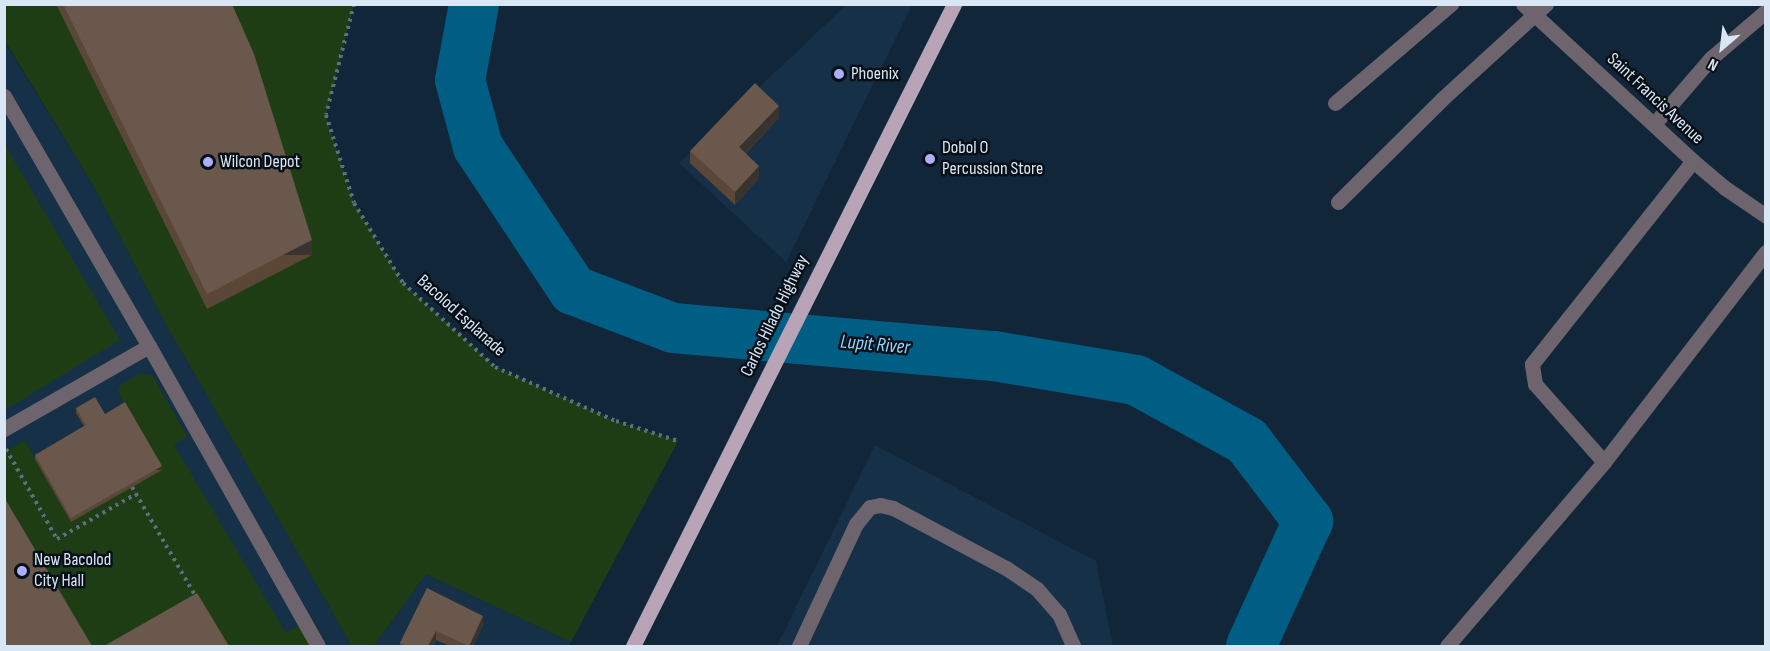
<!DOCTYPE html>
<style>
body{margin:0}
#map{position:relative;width:1770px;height:651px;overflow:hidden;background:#122639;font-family:"Sofia Sans Condensed",sans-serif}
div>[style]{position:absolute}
.built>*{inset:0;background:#153047}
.green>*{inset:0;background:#1f3d15}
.river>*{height:50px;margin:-25px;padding:0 25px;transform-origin:25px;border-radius:25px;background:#005d84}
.path>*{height:4px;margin-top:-2px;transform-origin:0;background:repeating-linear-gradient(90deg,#5d6e7f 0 3px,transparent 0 7.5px)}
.minor>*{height:15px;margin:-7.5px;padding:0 7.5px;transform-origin:7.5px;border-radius:7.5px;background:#6e646d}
.major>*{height:15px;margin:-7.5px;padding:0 7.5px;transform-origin:7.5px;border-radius:7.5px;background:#b9a3b7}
.wall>*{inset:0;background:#5b4737}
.shaded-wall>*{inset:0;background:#38332f;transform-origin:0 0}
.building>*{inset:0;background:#69584b}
.dots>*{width:16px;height:16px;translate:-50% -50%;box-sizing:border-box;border:3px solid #060f17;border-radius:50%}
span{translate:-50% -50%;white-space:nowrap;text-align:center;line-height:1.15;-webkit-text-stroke:5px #060f17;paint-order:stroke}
.poi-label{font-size:18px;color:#d9e6f3}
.left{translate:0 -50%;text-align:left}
.street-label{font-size:18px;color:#d9e6f3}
.water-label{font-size:20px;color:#90d5fe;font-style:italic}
.frame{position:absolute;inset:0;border:6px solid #d9e6f3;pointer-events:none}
.north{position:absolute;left:1692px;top:18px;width:60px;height:60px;-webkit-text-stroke:4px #060f17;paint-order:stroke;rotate:208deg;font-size:16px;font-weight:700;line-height:24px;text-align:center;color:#d9e6f3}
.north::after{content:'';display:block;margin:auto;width:21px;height:27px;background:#d9e6f3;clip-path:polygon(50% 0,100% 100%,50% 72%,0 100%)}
</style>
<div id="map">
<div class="built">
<i style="clip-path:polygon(846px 5px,912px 5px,786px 262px,679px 163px)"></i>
<i style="clip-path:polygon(4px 41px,94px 187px,165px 323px,352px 646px,5px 646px)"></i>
<i style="clip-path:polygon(875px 445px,1096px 561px,1113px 646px,777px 646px)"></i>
<i style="clip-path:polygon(426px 574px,571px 642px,569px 646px,374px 646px)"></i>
</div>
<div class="green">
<i style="clip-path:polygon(5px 5px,354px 5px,326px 116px,354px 203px,403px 283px,496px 367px,616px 421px,678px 441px,571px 642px,426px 574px,374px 646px,352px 646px,165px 323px,94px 187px,5px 41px)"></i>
<i style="clip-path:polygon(5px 145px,120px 340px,5px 410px,4px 410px)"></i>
<i style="clip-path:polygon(140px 373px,153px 376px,187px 436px,174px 445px,286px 633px,299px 625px,311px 646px,83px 646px,5px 511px,4px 453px,25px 440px,35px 459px,125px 407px,118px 390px,121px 385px)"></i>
</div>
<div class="river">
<i style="left:474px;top:4px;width:77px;rotate:100.4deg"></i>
<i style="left:460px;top:80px;width:69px;rotate:75deg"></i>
<i style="left:478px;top:147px;width:172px;rotate:56.4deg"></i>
<i style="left:573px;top:290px;width:107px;rotate:20.8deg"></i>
<i style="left:673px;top:328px;width:322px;rotate:5deg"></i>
<i style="left:994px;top:356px;width:144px;rotate:9.6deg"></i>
<i style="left:1136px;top:380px;width:127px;rotate:28.8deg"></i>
<i style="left:1247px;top:441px;width:101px;rotate:52.7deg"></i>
<i style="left:1308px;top:521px;width:137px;rotate:114.5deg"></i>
</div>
<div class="path">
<i style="left:354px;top:4px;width:114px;rotate:104.2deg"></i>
<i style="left:326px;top:115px;width:92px;rotate:72.3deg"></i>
<i style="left:354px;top:203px;width:94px;rotate:58.5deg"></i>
<i style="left:403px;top:283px;width:125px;rotate:42.4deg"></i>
<i style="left:495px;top:367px;width:133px;rotate:24.1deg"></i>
<i style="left:616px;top:421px;width:65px;rotate:17.9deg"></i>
<i style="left:6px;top:449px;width:103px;rotate:60.5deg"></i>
<i style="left:57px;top:539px;width:91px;rotate:-29.7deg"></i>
<i style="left:132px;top:487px;width:127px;rotate:59.8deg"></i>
</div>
<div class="minor">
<i style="left:1523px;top:4px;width:231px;rotate:42.7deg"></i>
<i style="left:1693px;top:161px;width:42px;rotate:40.2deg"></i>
<i style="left:1725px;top:188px;width:50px;rotate:34.3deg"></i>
<i style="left:4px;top:96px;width:289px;rotate:59.9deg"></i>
<i style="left:149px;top:346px;width:344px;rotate:60.6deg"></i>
<i style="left:1335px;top:103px;width:153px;rotate:-40.5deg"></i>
<i style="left:1654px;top:124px;width:87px;rotate:-49.2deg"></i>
<i style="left:1711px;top:58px;width:72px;rotate:-40.5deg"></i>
<i style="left:1338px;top:202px;width:146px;rotate:-44.7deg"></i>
<i style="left:1442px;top:99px;width:141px;rotate:-42.4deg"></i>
<i style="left:4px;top:429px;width:167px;rotate:-29.8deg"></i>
<i style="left:1604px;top:462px;width:104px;rotate:-131.5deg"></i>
<i style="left:1535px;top:384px;width:20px;rotate:-99deg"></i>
<i style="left:1532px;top:364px;width:259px;rotate:-51.6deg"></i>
<i style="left:799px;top:646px;width:135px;rotate:-65deg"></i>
<i style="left:856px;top:524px;width:22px;rotate:-51deg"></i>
<i style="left:870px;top:507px;width:10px;rotate:-11deg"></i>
<i style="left:880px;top:505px;width:13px;rotate:13deg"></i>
<i style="left:893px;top:508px;width:128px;rotate:28deg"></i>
<i style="left:1006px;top:568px;width:37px;rotate:34deg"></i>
<i style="left:1037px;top:589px;width:33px;rotate:49deg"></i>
<i style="left:1059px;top:614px;width:35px;rotate:66deg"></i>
<i style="left:1447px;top:646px;width:242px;rotate:-49.5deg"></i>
<i style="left:1604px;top:462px;width:265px;rotate:-52.4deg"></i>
</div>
<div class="major">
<i style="left:633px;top:646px;width:718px;rotate:-63.43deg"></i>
</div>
<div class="wall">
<i style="clip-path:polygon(56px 4px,232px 4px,312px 255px,207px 309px)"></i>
<i style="clip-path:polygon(779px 118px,746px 153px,759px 178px,735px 205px,690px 163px,690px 151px)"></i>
<i style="clip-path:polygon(76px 408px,105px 414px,162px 470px,71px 522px,35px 459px,35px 455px,84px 426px,76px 413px)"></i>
<i style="clip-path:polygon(427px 588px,483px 625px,473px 646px,450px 646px,436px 640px,433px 646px,400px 646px,400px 643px)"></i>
</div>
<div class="shaded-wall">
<i style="clip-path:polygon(779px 106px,779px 118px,739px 160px,739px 147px)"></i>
<i style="clip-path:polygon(759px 166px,759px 178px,735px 205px,735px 192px)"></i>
<i style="left:312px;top:240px;width:15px;height:118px;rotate:90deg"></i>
<i style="left:162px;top:466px;width:4px;height:105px;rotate:90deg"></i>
<i style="clip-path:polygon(483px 616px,483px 625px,473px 646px,469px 646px)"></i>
<i style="clip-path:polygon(436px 631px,436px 640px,433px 646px,428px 646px)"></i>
</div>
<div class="building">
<i style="clip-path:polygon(63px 4px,232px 4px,254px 54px,312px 240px,207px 294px)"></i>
<i style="clip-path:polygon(755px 83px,779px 106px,739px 147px,759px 166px,735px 192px,690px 151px)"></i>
<i style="clip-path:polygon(95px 397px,105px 414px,125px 402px,162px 466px,71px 518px,35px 455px,86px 425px,76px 408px)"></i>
<i style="clip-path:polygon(4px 497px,92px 646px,4px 646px)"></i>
<i style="clip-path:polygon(427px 588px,483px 616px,469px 646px,436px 631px,428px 646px,407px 646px,400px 643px)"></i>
<i style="clip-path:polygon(197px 593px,229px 646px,104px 646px)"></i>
</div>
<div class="dots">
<i style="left:839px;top:74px;background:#adaffb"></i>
<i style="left:930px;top:159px;background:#adaffb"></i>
<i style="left:208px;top:162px;background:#adaffb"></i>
<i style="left:22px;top:571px;background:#adaffb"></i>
</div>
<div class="poi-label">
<span class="left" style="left:851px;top:74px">Phoenix</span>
<span class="left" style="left:942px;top:159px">Dobol O<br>Percussion Store</span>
<span class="left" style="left:220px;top:162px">Wilcon Depot</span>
<span class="left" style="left:34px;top:571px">New Bacolod<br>City Hall</span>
</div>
<div class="street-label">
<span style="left:1655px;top:99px;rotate:43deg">Saint Francis Avenue</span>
<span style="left:461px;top:316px;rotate:42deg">Bacolod Esplanade</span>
<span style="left:775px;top:316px;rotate:-64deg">Carlos Hilado Highway</span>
</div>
<div class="water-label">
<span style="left:875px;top:345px;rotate:5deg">Lupit River</span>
</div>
<div class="frame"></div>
<div class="north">N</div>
</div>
